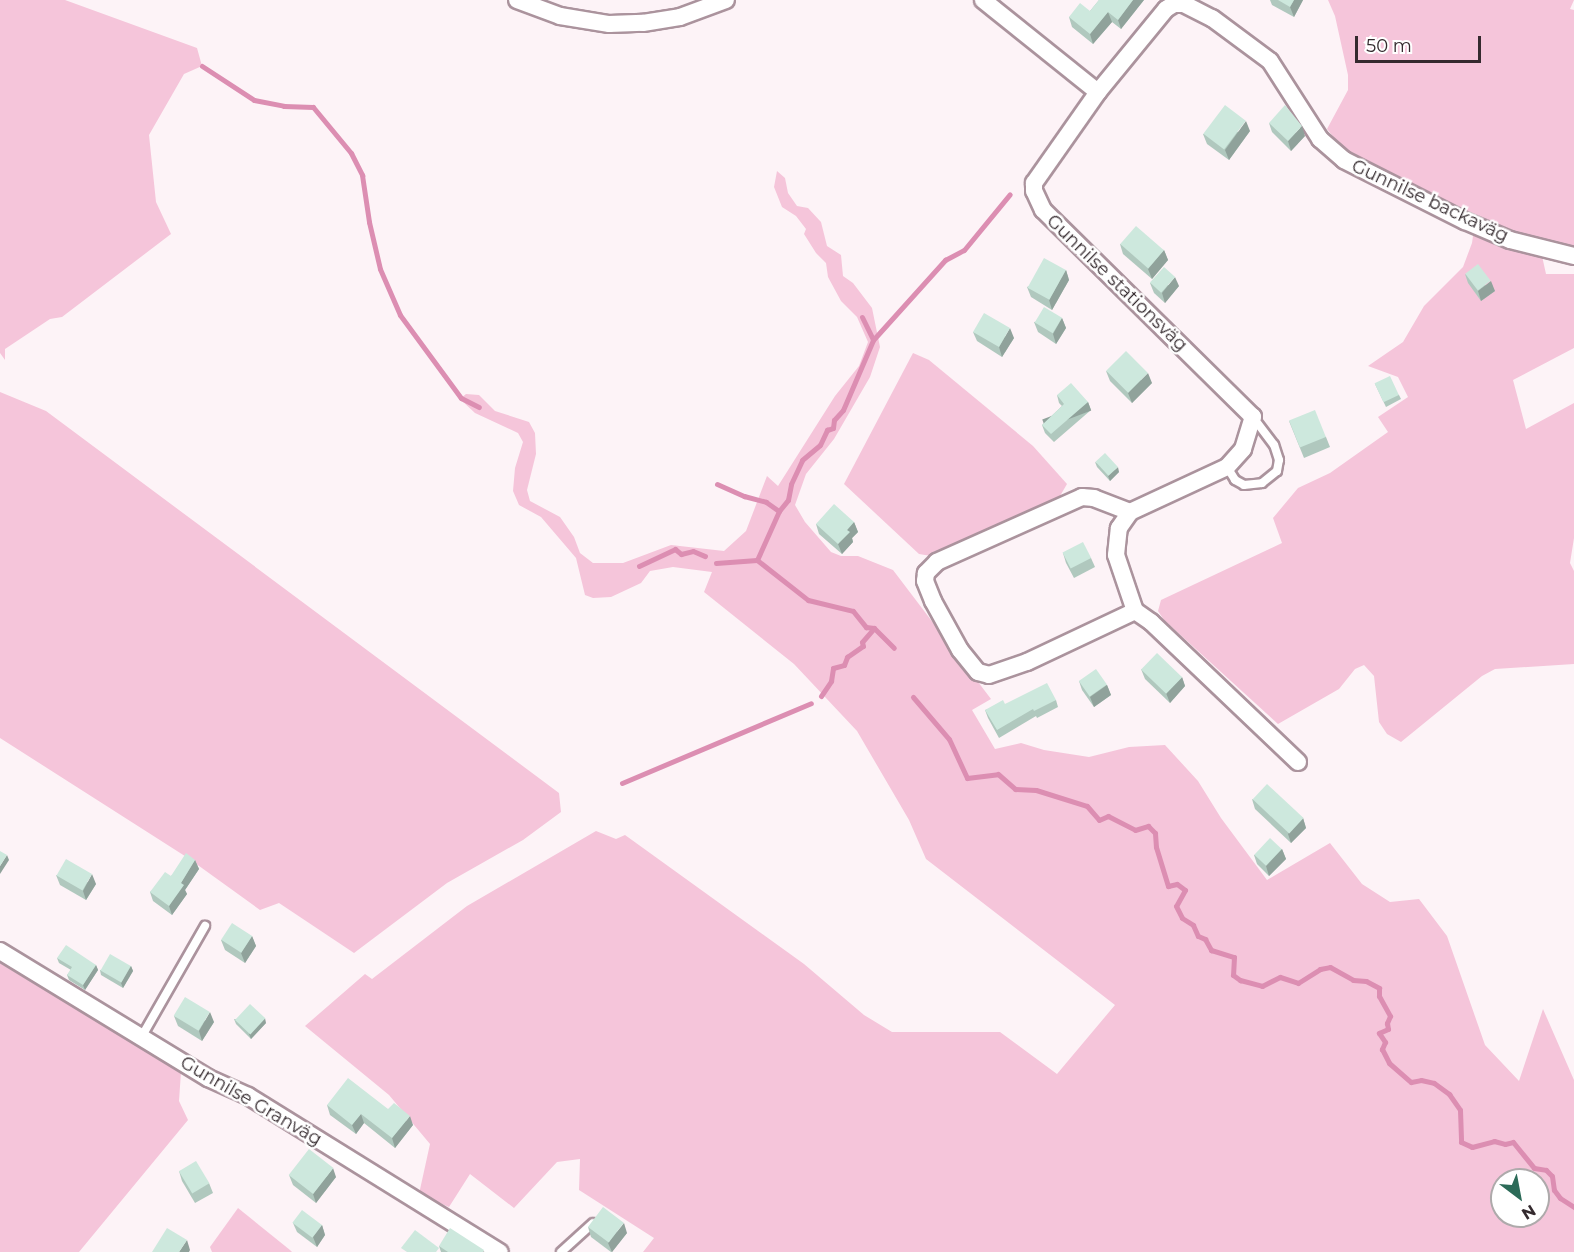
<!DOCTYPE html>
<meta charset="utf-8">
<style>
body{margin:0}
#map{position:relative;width:1574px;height:1252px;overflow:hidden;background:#fdf3f7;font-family:Montserrat,sans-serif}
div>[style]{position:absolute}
.green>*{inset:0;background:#f5c5da}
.stream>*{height:5px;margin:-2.5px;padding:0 2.5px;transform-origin:2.5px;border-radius:2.5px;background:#dc8eb2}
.roads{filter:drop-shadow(2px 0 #ab939d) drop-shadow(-2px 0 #ab939d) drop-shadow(0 2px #ab939d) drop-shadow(0 -2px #ab939d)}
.service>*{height:8px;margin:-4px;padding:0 4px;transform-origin:4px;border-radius:4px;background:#fff}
.minor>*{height:16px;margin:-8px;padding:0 8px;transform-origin:8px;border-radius:8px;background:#fff}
.wall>*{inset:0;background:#b0c8be}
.shaded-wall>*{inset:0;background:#90a29b;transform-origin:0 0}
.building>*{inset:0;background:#cde8dd;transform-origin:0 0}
span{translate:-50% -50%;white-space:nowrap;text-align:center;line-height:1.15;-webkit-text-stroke:5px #fff;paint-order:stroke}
.street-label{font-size:18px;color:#342a2e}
.north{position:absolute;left:1490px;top:1168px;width:60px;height:60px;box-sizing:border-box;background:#fff;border:2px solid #aeaaab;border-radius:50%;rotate:148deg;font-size:16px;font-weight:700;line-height:24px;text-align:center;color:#342a2e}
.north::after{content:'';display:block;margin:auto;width:21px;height:27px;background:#2c6b58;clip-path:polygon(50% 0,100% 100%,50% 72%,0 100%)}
.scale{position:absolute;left:1355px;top:36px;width:126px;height:27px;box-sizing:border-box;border:3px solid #342a2e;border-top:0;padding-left:8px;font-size:18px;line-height:21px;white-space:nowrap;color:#342a2e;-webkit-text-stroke:4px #fff;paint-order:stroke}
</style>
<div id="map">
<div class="green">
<i style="clip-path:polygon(0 0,65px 0,197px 48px,202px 66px,184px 74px,149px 135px,156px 202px,171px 234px,62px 317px,50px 319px,5px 349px,5px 360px,0 353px)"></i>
<i style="clip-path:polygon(1328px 0,1574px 0,1570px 9px,1574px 10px,1574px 247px,1547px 240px,1542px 256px,1546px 274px,1574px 274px,1574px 348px,1513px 380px,1526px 429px,1574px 403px,1574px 538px,1570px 563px,1574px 571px,1574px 664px,1495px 669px,1482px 676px,1401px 742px,1387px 734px,1379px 722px,1374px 676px,1364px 665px,1355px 669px,1339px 689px,1278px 724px,1164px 620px,1158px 611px,1161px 600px,1282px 543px,1273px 518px,1298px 488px,1330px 473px,1388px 432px,1378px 417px,1408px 397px,1398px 377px,1368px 366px,1403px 342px,1424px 306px,1463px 267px,1472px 243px,1476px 215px,1441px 202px,1350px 158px,1327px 129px,1348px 90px,1348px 75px,1335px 16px)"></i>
<i style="clip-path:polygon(evenodd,777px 171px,785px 178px,788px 193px,797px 206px,808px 208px,821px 222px,827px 246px,841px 255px,843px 276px,853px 283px,872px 308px,880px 347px,870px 377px,834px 439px,806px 474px,795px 505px,805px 522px,831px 552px,841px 556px,858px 556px,893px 570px,991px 699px,972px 710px,995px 749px,1021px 743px,1044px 750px,1089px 757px,1129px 747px,1165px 745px,1198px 781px,1221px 818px,1267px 880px,1330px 843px,1362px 884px,1390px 902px,1419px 899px,1447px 936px,1485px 1045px,1519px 1081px,1543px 1009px,1574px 1080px,1574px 1252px,643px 1252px,654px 1238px,579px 1190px,580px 1159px,557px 1162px,514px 1208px,470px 1174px,449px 1207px,419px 1194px,430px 1144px,389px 1095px,305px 1026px,365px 974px,372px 979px,467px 906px,596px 831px,616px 839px,625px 835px,804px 964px,864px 1015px,892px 1032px,1000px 1032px,1057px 1074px,1115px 1005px,926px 859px,909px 820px,857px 731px,794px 664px,704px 592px,712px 572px,673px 567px,650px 571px,641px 583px,611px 597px,593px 598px,585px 595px,576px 558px,541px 517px,519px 505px,513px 491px,515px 468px,523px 442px,518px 433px,475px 413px,460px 399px,466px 394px,479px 395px,495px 411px,529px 422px,535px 433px,536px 454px,527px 490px,530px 501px,560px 517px,574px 537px,580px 553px,593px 563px,623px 563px,671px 545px,724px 551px,746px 531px,767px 476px,778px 486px,835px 396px,859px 366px,868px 342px,857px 317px,841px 301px,828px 277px,826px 263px,816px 253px,804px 234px,806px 229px,796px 216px,782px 207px,774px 187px,777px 171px,1502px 1180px,1538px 1180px,1538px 1216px,1502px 1216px,1502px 1180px)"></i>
<i style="clip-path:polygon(913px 353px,929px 360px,1033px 446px,1067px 484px,1060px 496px,931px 556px,919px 554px,844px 484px)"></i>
<i style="clip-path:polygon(0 392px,46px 411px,559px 793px,561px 812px,523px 840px,447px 883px,354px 953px,279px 903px,260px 910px,188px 858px,0 738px)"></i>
<i style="clip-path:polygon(0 963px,181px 1072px,179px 1101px,188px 1120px,79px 1252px,0 1252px)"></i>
<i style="clip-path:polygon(238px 1208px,290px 1250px,292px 1252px,212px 1252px,210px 1247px)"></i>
</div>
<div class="stream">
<i style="left:202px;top:66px;width:62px;rotate:33.2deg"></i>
<i style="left:254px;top:100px;width:31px;rotate:11deg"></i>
<i style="left:284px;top:106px;width:29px;rotate:2deg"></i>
<i style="left:313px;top:107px;width:60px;rotate:50.4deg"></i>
<i style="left:351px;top:153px;width:25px;rotate:63deg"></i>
<i style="left:362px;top:175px;width:48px;rotate:81.5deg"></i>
<i style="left:369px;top:222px;width:48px;rotate:76.8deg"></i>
<i style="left:380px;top:269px;width:50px;rotate:66.5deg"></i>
<i style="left:400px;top:315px;width:103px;rotate:53.7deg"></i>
<i style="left:461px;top:398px;width:20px;rotate:27deg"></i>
<i style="left:862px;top:317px;width:25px;rotate:64deg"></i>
<i style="left:717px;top:484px;width:30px;rotate:24deg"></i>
<i style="left:744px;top:496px;width:23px;rotate:15deg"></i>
<i style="left:766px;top:502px;width:16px;rotate:35deg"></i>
<i style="left:757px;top:560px;width:54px;rotate:-65.8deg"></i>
<i style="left:779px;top:511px;width:14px;rotate:-51deg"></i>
<i style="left:788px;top:500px;width:16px;rotate:-79deg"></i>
<i style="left:791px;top:484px;width:26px;rotate:-65deg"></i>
<i style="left:802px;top:460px;width:23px;rotate:-40deg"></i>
<i style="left:820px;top:445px;width:17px;rotate:-65deg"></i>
<i style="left:827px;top:430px;width:6px;rotate:-18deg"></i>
<i style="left:833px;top:428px;width:8px;rotate:-83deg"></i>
<i style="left:834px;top:420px;width:13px;rotate:-48deg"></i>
<i style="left:843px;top:410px;width:76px;rotate:-66.8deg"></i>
<i style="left:873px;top:340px;width:108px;rotate:-48deg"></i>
<i style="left:945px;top:260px;width:21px;rotate:-28deg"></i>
<i style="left:964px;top:250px;width:72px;rotate:-50.6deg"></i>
<i style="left:716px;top:563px;width:41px;rotate:-4.2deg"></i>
<i style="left:757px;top:560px;width:65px;rotate:38.1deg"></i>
<i style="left:808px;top:600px;width:46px;rotate:13.7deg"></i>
<i style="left:853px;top:611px;width:21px;rotate:51deg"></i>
<i style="left:866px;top:627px;width:8px;rotate:7deg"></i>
<i style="left:874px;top:628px;width:28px;rotate:45deg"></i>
<i style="left:639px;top:566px;width:40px;rotate:-25deg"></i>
<i style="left:675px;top:549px;width:8px;rotate:40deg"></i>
<i style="left:681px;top:554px;width:12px;rotate:-14deg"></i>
<i style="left:693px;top:551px;width:13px;rotate:23deg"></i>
<i style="left:821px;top:696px;width:18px;rotate:-56deg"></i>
<i style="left:831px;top:681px;width:13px;rotate:-81deg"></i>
<i style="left:833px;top:668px;width:11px;rotate:-15deg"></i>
<i style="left:844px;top:665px;width:9px;rotate:-69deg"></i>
<i style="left:847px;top:657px;width:19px;rotate:-35deg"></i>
<i style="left:863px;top:646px;width:4px;rotate:-104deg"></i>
<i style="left:862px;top:642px;width:18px;rotate:-49deg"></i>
<i style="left:913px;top:697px;width:55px;rotate:49.4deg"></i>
<i style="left:949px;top:739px;width:43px;rotate:65.2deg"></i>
<i style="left:967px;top:778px;width:31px;rotate:-7deg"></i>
<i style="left:998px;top:774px;width:23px;rotate:41deg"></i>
<i style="left:1015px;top:789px;width:21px;rotate:3deg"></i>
<i style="left:1036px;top:790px;width:53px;rotate:17.4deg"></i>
<i style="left:1087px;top:806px;width:18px;rotate:49deg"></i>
<i style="left:1099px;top:820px;width:10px;rotate:-24deg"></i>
<i style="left:1108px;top:816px;width:30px;rotate:27deg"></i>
<i style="left:1135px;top:830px;width:14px;rotate:-17deg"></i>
<i style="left:1148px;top:826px;width:10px;rotate:45deg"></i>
<i style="left:1155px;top:833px;width:14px;rotate:86deg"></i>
<i style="left:1156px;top:847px;width:41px;rotate:72.9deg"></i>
<i style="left:1168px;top:886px;width:9px;rotate:-13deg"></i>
<i style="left:1177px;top:884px;width:10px;rotate:37deg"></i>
<i style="left:1185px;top:890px;width:18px;rotate:119deg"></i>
<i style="left:1176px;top:906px;width:13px;rotate:63deg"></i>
<i style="left:1182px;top:918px;width:13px;rotate:32deg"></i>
<i style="left:1193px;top:925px;width:12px;rotate:66deg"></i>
<i style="left:1198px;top:936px;width:8px;rotate:23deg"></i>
<i style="left:1205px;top:939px;width:13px;rotate:61deg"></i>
<i style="left:1211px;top:950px;width:24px;rotate:17deg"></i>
<i style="left:1234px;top:957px;width:18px;rotate:93deg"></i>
<i style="left:1233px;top:975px;width:9px;rotate:36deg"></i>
<i style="left:1240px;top:980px;width:23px;rotate:15deg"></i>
<i style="left:1262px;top:986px;width:20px;rotate:-27deg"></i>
<i style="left:1280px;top:977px;width:19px;rotate:18deg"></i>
<i style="left:1298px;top:983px;width:26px;rotate:-32deg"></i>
<i style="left:1320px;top:969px;width:10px;rotate:-11deg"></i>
<i style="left:1330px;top:967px;width:26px;rotate:29deg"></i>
<i style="left:1353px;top:980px;width:13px;rotate:4deg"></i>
<i style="left:1366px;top:981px;width:15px;rotate:28deg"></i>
<i style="left:1379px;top:988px;width:8px;rotate:90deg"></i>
<i style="left:1379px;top:996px;width:23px;rotate:61deg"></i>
<i style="left:1390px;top:1016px;width:8px;rotate:113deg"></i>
<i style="left:1387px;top:1023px;width:6px;rotate:81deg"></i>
<i style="left:1388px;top:1029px;width:10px;rotate:156deg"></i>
<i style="left:1379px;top:1033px;width:11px;rotate:56deg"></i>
<i style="left:1385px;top:1042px;width:8px;rotate:113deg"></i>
<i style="left:1382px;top:1049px;width:16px;rotate:63deg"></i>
<i style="left:1389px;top:1063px;width:29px;rotate:41deg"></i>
<i style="left:1411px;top:1082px;width:10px;rotate:-11deg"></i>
<i style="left:1421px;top:1080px;width:13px;rotate:13deg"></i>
<i style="left:1434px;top:1083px;width:19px;rotate:36deg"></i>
<i style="left:1449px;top:1094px;width:19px;rotate:55deg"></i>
<i style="left:1460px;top:1110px;width:32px;rotate:88deg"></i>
<i style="left:1461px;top:1142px;width:12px;rotate:24deg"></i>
<i style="left:1472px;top:1147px;width:23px;rotate:-15deg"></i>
<i style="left:1494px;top:1141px;width:11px;rotate:15deg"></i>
<i style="left:1505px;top:1144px;width:8px;rotate:-14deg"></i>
<i style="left:1513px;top:1142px;width:33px;rotate:51deg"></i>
<i style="left:1534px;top:1168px;width:12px;rotate:9deg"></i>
<i style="left:1546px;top:1170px;width:8px;rotate:45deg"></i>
<i style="left:1552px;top:1176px;width:14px;rotate:82deg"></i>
<i style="left:1554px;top:1190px;width:10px;rotate:53deg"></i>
<i style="left:1560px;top:1198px;width:17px;rotate:33deg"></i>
<i style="left:622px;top:783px;width:205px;rotate:-22.9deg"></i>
</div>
<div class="roads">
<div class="service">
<i style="left:1227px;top:467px;width:15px;rotate:58deg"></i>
<i style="left:1235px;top:480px;width:10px;rotate:29deg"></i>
<i style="left:1244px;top:485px;width:18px;rotate:-6deg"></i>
<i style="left:1262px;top:483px;width:19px;rotate:-39deg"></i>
<i style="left:1277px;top:471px;width:11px;rotate:-80deg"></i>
<i style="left:1279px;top:460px;width:16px;rotate:-108deg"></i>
<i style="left:1274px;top:445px;width:35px;rotate:-127deg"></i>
<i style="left:142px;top:1036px;width:127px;rotate:-60.2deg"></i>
<i style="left:561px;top:1252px;width:43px;rotate:-42.2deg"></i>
</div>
<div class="minor">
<i style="left:517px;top:0;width:46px;rotate:20.4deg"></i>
<i style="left:560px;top:16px;width:50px;rotate:9.3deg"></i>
<i style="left:609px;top:24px;width:34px;rotate:-2deg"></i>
<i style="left:643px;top:23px;width:37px;rotate:-9deg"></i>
<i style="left:680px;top:17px;width:49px;rotate:-20.3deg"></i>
<i style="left:983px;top:0;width:147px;rotate:38.7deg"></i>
<i style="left:1130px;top:512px;width:39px;rotate:-159deg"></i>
<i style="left:1094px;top:498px;width:12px;rotate:-175deg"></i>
<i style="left:1082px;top:497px;width:159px;rotate:155.9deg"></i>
<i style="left:937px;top:562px;width:16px;rotate:135deg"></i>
<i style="left:926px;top:573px;width:8px;rotate:97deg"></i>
<i style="left:925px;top:581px;width:22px;rotate:68deg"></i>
<i style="left:933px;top:601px;width:56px;rotate:61.1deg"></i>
<i style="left:960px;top:650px;width:28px;rotate:51deg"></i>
<i style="left:978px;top:672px;width:11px;rotate:15deg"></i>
<i style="left:989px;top:675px;width:40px;rotate:-18.9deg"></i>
<i style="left:1027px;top:662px;width:119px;rotate:-25.3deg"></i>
<i style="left:1298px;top:762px;width:203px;rotate:-136.4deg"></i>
<i style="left:1151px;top:622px;width:19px;rotate:-145deg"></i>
<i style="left:1135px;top:611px;width:59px;rotate:-108.7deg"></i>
<i style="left:1116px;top:555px;width:27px;rotate:-84deg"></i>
<i style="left:1119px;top:528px;width:19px;rotate:-55deg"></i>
<i style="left:1130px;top:512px;width:107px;rotate:-24.9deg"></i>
<i style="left:1227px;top:467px;width:24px;rotate:-48deg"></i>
<i style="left:1243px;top:449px;width:34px;rotate:-73deg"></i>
<i style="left:1253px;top:417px;width:295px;rotate:-135.4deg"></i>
<i style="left:1043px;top:210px;width:21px;rotate:-115deg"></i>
<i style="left:1034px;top:191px;width:8px;rotate:-90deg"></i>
<i style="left:1034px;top:183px;width:111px;rotate:-54.9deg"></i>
<i style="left:1098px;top:92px;width:107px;rotate:-50.7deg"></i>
<i style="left:1166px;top:9px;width:9px;rotate:-32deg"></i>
<i style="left:1174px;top:4px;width:10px"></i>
<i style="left:1184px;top:4px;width:31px;rotate:27deg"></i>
<i style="left:1212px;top:18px;width:72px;rotate:36.6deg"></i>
<i style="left:1270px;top:61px;width:93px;rotate:57.3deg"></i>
<i style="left:1320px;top:139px;width:32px;rotate:41deg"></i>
<i style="left:1344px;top:160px;width:136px;rotate:26.8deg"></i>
<i style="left:1465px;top:221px;width:49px;rotate:22.9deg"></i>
<i style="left:1510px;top:240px;width:66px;rotate:14deg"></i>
<i style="left:0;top:951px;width:244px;rotate:31.4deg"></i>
<i style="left:208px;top:1078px;width:44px;rotate:24.2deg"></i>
<i style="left:248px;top:1096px;width:296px;rotate:31.8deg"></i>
</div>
</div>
<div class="wall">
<i style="clip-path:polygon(1099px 0,1144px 0,1121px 29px,1112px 22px,1093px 44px,1072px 27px,1069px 17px,1090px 11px)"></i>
<i style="clip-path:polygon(1270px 0,1303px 0,1294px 17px,1272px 5px)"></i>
<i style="clip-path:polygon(1269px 123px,1305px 136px,1291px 151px,1272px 132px)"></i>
<i style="clip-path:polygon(1250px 131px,1229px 160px,1207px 144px,1203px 134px)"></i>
<i style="clip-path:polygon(1120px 244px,1164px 250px,1168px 260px,1152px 279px,1123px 254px)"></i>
<i style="clip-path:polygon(1066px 270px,1069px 280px,1052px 310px,1031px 297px,1027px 287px)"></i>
<i style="clip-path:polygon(1465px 274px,1495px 291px,1481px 301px,1468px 283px)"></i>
<i style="clip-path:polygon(1150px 283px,1179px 286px,1165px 303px,1154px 293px)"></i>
<i style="clip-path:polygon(1062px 318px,1066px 328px,1056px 344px,1038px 332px,1034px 322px)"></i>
<i style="clip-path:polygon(973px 332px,1014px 338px,1002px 357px,977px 341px)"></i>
<i style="clip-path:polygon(1106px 371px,1152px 383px,1132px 403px,1110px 381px)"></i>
<i style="clip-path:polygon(1375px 384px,1399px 395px,1401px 399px,1386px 407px)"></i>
<i style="clip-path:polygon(1057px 395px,1088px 402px,1091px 410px,1054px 442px,1045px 433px,1042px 425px,1062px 406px,1059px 403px)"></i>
<i style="clip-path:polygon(1289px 421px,1326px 437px,1330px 447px,1304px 458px)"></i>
<i style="clip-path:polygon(1095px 462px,1119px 472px,1110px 481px,1097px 467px)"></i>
<i style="clip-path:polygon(854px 522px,858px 532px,852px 538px,853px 542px,842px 554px,819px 534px,816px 524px)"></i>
<i style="clip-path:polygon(1063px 553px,1091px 558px,1095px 567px,1074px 578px,1066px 563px)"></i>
<i style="clip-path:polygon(1141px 669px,1182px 677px,1185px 686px,1170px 703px,1145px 679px)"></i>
<i style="clip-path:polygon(1079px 681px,1107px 685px,1111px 695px,1094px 707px,1082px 690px)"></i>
<i style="clip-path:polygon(1056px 700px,1058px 707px,1037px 718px,1036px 716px,999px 738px,988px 718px,985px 710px,1005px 704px)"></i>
<i style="clip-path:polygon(1252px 799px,1303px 818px,1306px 828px,1291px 843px,1255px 809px)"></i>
<i style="clip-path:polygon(1282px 849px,1286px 859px,1269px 876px,1257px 864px,1254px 855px)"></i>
<i style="clip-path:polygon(195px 860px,199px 869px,185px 890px,187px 894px,172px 915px,153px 901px,150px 892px,171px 876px)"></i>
<i style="clip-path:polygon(56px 875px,96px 884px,86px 900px,60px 885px)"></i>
<i style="clip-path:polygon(252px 936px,256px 946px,245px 963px,225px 950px,221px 940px)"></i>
<i style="clip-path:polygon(57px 958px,96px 965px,98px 970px,85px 990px,69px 980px,67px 975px,71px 970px,59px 963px)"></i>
<i style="clip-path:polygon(131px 966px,133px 971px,123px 988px,101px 975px,100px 970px)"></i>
<i style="clip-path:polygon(174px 1016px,214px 1022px,202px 1041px,178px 1026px)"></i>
<i style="clip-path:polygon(234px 1019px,266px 1023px,251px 1039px,236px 1024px)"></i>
<i style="clip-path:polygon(327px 1105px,388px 1109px,413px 1125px,395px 1148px,364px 1123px,356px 1134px,330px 1115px)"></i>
<i style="clip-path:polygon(179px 1171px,209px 1183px,213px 1193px,195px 1203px,182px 1181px)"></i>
<i style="clip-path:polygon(289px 1175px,336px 1177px,316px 1203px,293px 1185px)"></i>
<i style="clip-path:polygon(293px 1223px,322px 1225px,325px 1235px,317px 1247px,297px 1232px)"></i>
<i style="clip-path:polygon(588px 1227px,627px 1233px,612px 1252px,611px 1252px,591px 1237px)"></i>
<i style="clip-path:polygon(439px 1246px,485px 1252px,441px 1252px)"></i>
</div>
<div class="shaded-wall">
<i style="clip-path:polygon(1133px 0,1144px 0,1121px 29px,1118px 20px)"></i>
<i style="clip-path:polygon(1294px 0,1303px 0,1294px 17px,1290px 7px)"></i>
<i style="clip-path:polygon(1108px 12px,1112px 22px,1093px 44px,1090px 34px)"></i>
<i style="clip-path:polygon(1246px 121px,1250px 131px,1229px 160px,1225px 150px)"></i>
<i style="clip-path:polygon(1302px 126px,1305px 136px,1291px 151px,1288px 141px)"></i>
<i style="clip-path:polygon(1164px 250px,1168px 260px,1152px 279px,1148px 269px)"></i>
<i style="clip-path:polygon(1066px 270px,1069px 280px,1052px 310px,1049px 300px)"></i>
<i style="clip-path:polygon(1175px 277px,1179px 286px,1165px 303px,1162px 293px)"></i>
<i style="clip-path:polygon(1491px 281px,1495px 291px,1481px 301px,1478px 291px)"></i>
<i style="clip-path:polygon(1062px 318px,1066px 328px,1056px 344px,1053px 334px)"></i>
<i style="clip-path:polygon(1010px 328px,1014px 338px,1002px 357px,999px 347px)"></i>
<i style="clip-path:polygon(1148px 373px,1152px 383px,1132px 403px,1128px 393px)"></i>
<i style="left:1088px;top:402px;width:9px;height:49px;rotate:69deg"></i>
<i style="clip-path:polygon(1118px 467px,1119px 472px,1110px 481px,1108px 476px)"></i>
<i style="clip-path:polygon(854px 522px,858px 532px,852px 538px,853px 542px,842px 554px,838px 544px,847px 530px)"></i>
<i style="clip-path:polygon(1182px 677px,1185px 686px,1170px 703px,1166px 693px)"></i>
<i style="clip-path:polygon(1107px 685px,1111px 695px,1094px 707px,1090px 697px)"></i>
<i style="clip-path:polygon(1303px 818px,1306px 828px,1291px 843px,1288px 834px)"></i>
<i style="clip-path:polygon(1282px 849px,1286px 859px,1269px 876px,1266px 866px)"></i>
<i style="clip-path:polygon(7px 855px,9px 860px,0 874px,0 866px)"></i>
<i style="clip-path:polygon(195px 860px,199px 869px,185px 890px,187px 894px,172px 915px,169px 906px,181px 883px)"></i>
<i style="clip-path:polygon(92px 874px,96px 884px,86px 900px,83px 891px)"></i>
<i style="clip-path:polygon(252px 936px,256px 946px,245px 963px,241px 953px)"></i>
<i style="clip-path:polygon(96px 965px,98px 970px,85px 990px,83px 985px)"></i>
<i style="clip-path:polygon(131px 966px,133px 971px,123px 988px,121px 983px)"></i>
<i style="clip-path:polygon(210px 1012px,214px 1022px,202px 1041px,199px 1031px)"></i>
<i style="clip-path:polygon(265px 1018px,266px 1023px,251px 1039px,249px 1034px)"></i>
<i style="clip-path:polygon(361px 1114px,364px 1123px,356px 1134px,352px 1125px)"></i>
<i style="clip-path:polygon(410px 1116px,413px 1125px,395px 1148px,392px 1138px)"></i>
<i style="clip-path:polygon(333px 1168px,336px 1177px,316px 1203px,313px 1194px)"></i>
<i style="clip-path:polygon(624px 1223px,627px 1233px,612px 1252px,608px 1243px)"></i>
<i style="clip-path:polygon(322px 1225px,325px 1235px,317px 1247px,313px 1237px)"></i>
<i style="clip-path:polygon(187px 1240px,190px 1250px,189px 1252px,179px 1252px)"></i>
</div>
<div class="building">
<i style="clip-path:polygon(1099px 0,1133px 0,1118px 20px,1108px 12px,1090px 34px,1069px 17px,1080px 3px,1090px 11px)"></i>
<i style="clip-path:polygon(1278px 0,1294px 0,1290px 7px)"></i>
<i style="left:1225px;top:105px;width:26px;height:36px;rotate:37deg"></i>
<i style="clip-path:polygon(1285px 105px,1302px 126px,1288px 141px,1269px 123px)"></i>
<i style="left:1136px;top:226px;width:37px;height:24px;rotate:41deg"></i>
<i style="left:1044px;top:258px;width:25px;height:34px;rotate:29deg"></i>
<i style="left:1478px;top:264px;width:21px;height:16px;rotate:53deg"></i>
<i style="left:1164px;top:267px;width:15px;height:21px;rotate:42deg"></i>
<i style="left:1044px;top:307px;width:21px;height:18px;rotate:31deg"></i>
<i style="left:984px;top:313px;width:30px;height:22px;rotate:30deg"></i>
<i style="left:1126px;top:351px;width:31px;height:28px;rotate:45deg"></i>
<i style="left:1390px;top:376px;width:21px;height:17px;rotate:65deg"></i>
<i style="clip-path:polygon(1071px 383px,1088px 402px,1051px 434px,1042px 425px,1064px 404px,1057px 395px)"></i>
<i style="left:1315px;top:410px;width:29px;height:28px;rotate:68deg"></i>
<i style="left:1105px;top:453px;width:19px;height:13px;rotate:47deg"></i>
<i style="clip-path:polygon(834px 504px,854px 522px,847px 530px,850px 532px,838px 544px,816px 524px)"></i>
<i style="left:1083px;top:542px;width:18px;height:23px;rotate:63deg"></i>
<i style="left:1157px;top:653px;width:35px;height:23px;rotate:44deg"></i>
<i style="left:1096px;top:669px;width:19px;height:21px;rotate:55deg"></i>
<i style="clip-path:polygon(1047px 683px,1056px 700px,1034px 711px,1033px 709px,997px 730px,985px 710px,1003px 700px,1005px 704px)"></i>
<i style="left:1267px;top:784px;width:50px;height:21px;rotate:43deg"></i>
<i style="left:1270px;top:838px;width:16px;height:23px;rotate:43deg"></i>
<i style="clip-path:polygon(0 851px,7px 855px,0 866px)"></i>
<i style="clip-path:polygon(186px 853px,195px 860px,181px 883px,184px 885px,169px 906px,150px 892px,165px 872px,171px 876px)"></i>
<i style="left:66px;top:859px;width:30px;height:19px;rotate:30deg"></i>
<i style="left:232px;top:923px;width:24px;height:20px;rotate:33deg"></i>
<i style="clip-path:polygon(66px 945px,96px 965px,83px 985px,67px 975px,72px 967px,57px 958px)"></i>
<i style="left:110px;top:954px;width:24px;height:19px;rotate:30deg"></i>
<i style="left:185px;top:997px;width:29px;height:22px;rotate:31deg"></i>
<i style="left:250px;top:1004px;width:21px;height:22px;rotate:43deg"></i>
<i style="clip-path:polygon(348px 1078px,388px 1109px,394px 1103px,410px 1116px,392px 1138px,361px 1114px,352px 1125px,327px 1105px)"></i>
<i style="left:309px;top:1149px;width:31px;height:33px;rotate:38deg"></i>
<i style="left:196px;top:1161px;width:26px;height:20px;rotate:59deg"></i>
<i style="left:603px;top:1207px;width:26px;height:25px;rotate:37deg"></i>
<i style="left:302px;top:1210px;width:25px;height:16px;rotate:37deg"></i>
<i style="clip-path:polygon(167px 1228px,187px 1240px,179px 1252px,152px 1252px)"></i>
<i style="clip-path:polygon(450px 1228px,484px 1250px,483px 1252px,448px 1252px,439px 1246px)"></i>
<i style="clip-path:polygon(415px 1230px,439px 1248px,436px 1252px,407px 1252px,401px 1248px)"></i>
</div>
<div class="street-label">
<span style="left:1430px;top:201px;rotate:25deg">Gunnilse backaväg</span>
<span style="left:1117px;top:283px;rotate:44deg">Gunnilse stationsväg</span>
<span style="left:251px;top:1101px;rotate:30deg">Gunnilse Granväg</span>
</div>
<div class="north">N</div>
<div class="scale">50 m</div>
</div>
